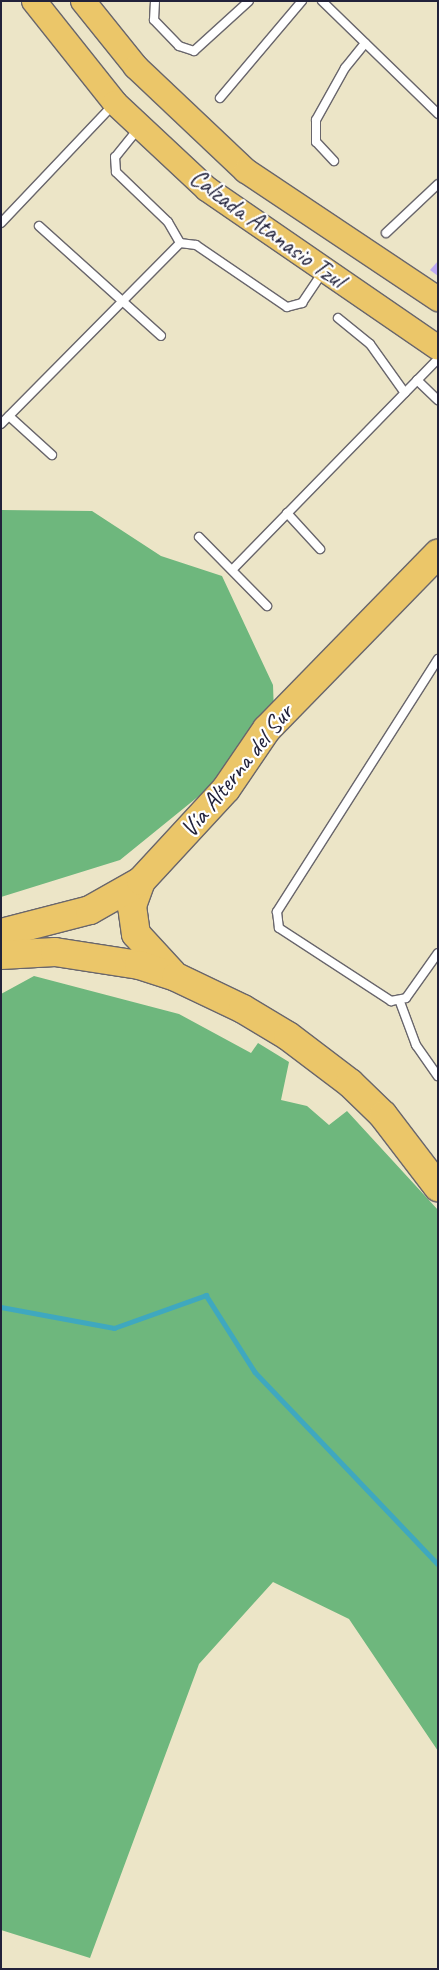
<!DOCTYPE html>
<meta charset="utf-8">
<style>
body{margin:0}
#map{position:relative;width:439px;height:1970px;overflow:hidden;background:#ece5c7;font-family:Caveat,sans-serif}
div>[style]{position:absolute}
.forest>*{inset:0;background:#6eb77d}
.stream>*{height:4.5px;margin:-2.25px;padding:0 2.25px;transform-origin:2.25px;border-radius:2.25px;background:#3fa8bf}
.building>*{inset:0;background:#beaaf3}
.roads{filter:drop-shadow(1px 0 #69666c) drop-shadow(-1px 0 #69666c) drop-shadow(0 1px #69666c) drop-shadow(0 -1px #69666c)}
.lane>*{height:8px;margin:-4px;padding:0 4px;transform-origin:4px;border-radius:4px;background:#fff}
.primary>*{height:24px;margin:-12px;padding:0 12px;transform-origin:12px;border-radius:12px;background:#ebc669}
.highway>*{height:28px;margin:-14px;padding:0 14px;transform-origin:14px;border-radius:14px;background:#ebc669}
span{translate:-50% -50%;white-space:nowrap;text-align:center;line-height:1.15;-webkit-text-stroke:4.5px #fff;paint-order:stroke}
.street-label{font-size:25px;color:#22223b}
.frame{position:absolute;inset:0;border:2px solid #22223b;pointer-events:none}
</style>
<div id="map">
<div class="forest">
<i style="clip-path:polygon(1px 510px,92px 511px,161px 556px,222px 576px,273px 685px,274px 713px,210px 787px,120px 860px,1px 897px)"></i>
<i style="clip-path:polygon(34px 976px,179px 1014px,251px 1053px,258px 1043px,289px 1062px,281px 1100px,307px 1106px,329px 1125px,347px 1111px,438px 1210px,438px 1751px,349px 1619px,273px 1582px,199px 1664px,90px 1958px,1px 1930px,1px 994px)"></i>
</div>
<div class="stream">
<i style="left:1px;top:1307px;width:115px;rotate:10.5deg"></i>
<i style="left:114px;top:1328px;width:98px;rotate:-19.7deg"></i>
<i style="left:206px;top:1295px;width:91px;rotate:57.5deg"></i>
<i style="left:255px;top:1372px;width:265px;rotate:46.4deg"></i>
</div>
<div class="building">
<i style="clip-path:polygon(438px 261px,438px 276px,430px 270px)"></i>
</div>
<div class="roads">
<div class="lane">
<i style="left:155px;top:1px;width:19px;rotate:93deg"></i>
<i style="left:154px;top:20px;width:36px;rotate:46deg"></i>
<i style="left:179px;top:46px;width:16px;rotate:18deg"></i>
<i style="left:194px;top:51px;width:74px;rotate:-42.3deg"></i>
<i style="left:322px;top:1px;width:162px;rotate:44.2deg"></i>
<i style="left:220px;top:98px;width:127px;rotate:-49.8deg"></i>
<i style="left:138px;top:129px;width:36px;rotate:129deg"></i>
<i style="left:115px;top:157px;width:15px;rotate:86deg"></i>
<i style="left:116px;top:172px;width:72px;rotate:43.9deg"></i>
<i style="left:168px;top:222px;width:24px;rotate:60deg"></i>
<i style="left:180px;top:243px;width:16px;rotate:7deg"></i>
<i style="left:196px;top:245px;width:110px;rotate:34.3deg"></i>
<i style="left:287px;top:307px;width:16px;rotate:-15deg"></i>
<i style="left:302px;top:303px;width:37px;rotate:-56deg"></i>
<i style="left:334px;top:161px;width:26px;rotate:-133deg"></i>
<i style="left:316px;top:142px;width:22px;rotate:-90deg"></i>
<i style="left:316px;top:120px;width:60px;rotate:-60.9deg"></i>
<i style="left:345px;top:68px;width:32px;rotate:-51deg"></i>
<i style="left:1px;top:223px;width:163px;rotate:-46.5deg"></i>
<i style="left:39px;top:226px;width:164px;rotate:42deg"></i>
<i style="left:386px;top:233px;width:71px;rotate:-43.3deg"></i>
<i style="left:338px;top:318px;width:41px;rotate:39.1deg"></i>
<i style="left:370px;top:344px;width:60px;rotate:54.5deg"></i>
<i style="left:417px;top:380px;width:29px;rotate:44deg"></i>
<i style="left:9px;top:416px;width:58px;rotate:42.2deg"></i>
<i style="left:1px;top:424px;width:255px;rotate:-45.3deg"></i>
<i style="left:287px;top:513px;width:49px;rotate:47.5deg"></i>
<i style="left:199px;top:537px;width:97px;rotate:45.4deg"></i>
<i style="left:233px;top:569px;width:293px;rotate:-45.7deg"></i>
<i style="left:438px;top:659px;width:300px;rotate:122.5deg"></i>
<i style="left:277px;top:912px;width:16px;rotate:83deg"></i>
<i style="left:279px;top:928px;width:134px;rotate:33.1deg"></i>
<i style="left:391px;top:1001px;width:15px;rotate:-11deg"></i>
<i style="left:406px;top:998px;width:55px;rotate:-54.6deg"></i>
<i style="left:400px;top:1002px;width:46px;rotate:69.6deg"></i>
<i style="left:416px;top:1045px;width:38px;rotate:55deg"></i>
</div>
<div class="primary">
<i style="left:34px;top:1px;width:130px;rotate:51.5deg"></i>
<i style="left:115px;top:103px;width:126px;rotate:43.1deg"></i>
<i style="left:207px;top:189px;width:280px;rotate:34.5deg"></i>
<i style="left:83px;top:1px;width:85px;rotate:51.2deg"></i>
<i style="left:136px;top:67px;width:151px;rotate:43.4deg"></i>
<i style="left:246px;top:171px;width:231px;rotate:33.7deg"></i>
</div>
<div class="highway">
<i style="left:141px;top:881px;width:27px;rotate:110deg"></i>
<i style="left:132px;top:906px;width:28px;rotate:82deg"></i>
<i style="left:136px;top:934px;width:53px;rotate:47.3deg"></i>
<i style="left:1px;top:933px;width:92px;rotate:-14.5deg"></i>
<i style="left:90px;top:910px;width:59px;rotate:-29.6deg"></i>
<i style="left:141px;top:881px;width:125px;rotate:-47.3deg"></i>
<i style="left:226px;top:789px;width:73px;rotate:-55.7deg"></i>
<i style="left:267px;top:729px;width:245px;rotate:-45.7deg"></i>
<i style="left:1px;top:955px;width:54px;rotate:-3.2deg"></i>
<i style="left:55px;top:952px;width:85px;rotate:8.8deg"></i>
<i style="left:139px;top:965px;width:39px;rotate:18deg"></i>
<i style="left:176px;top:977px;width:74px;rotate:25.5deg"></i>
<i style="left:243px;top:1009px;width:52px;rotate:31deg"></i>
<i style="left:288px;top:1036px;width:78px;rotate:37.2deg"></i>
<i style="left:350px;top:1083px;width:46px;rotate:44.1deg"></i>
<i style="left:383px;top:1115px;width:91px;rotate:52.6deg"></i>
</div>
</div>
<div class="street-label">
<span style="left:267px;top:229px;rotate:36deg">Calzada Atanasio Tzul</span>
<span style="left:237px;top:771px;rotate:-51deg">Vía Alterna del Sur</span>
</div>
<div class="frame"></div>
</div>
